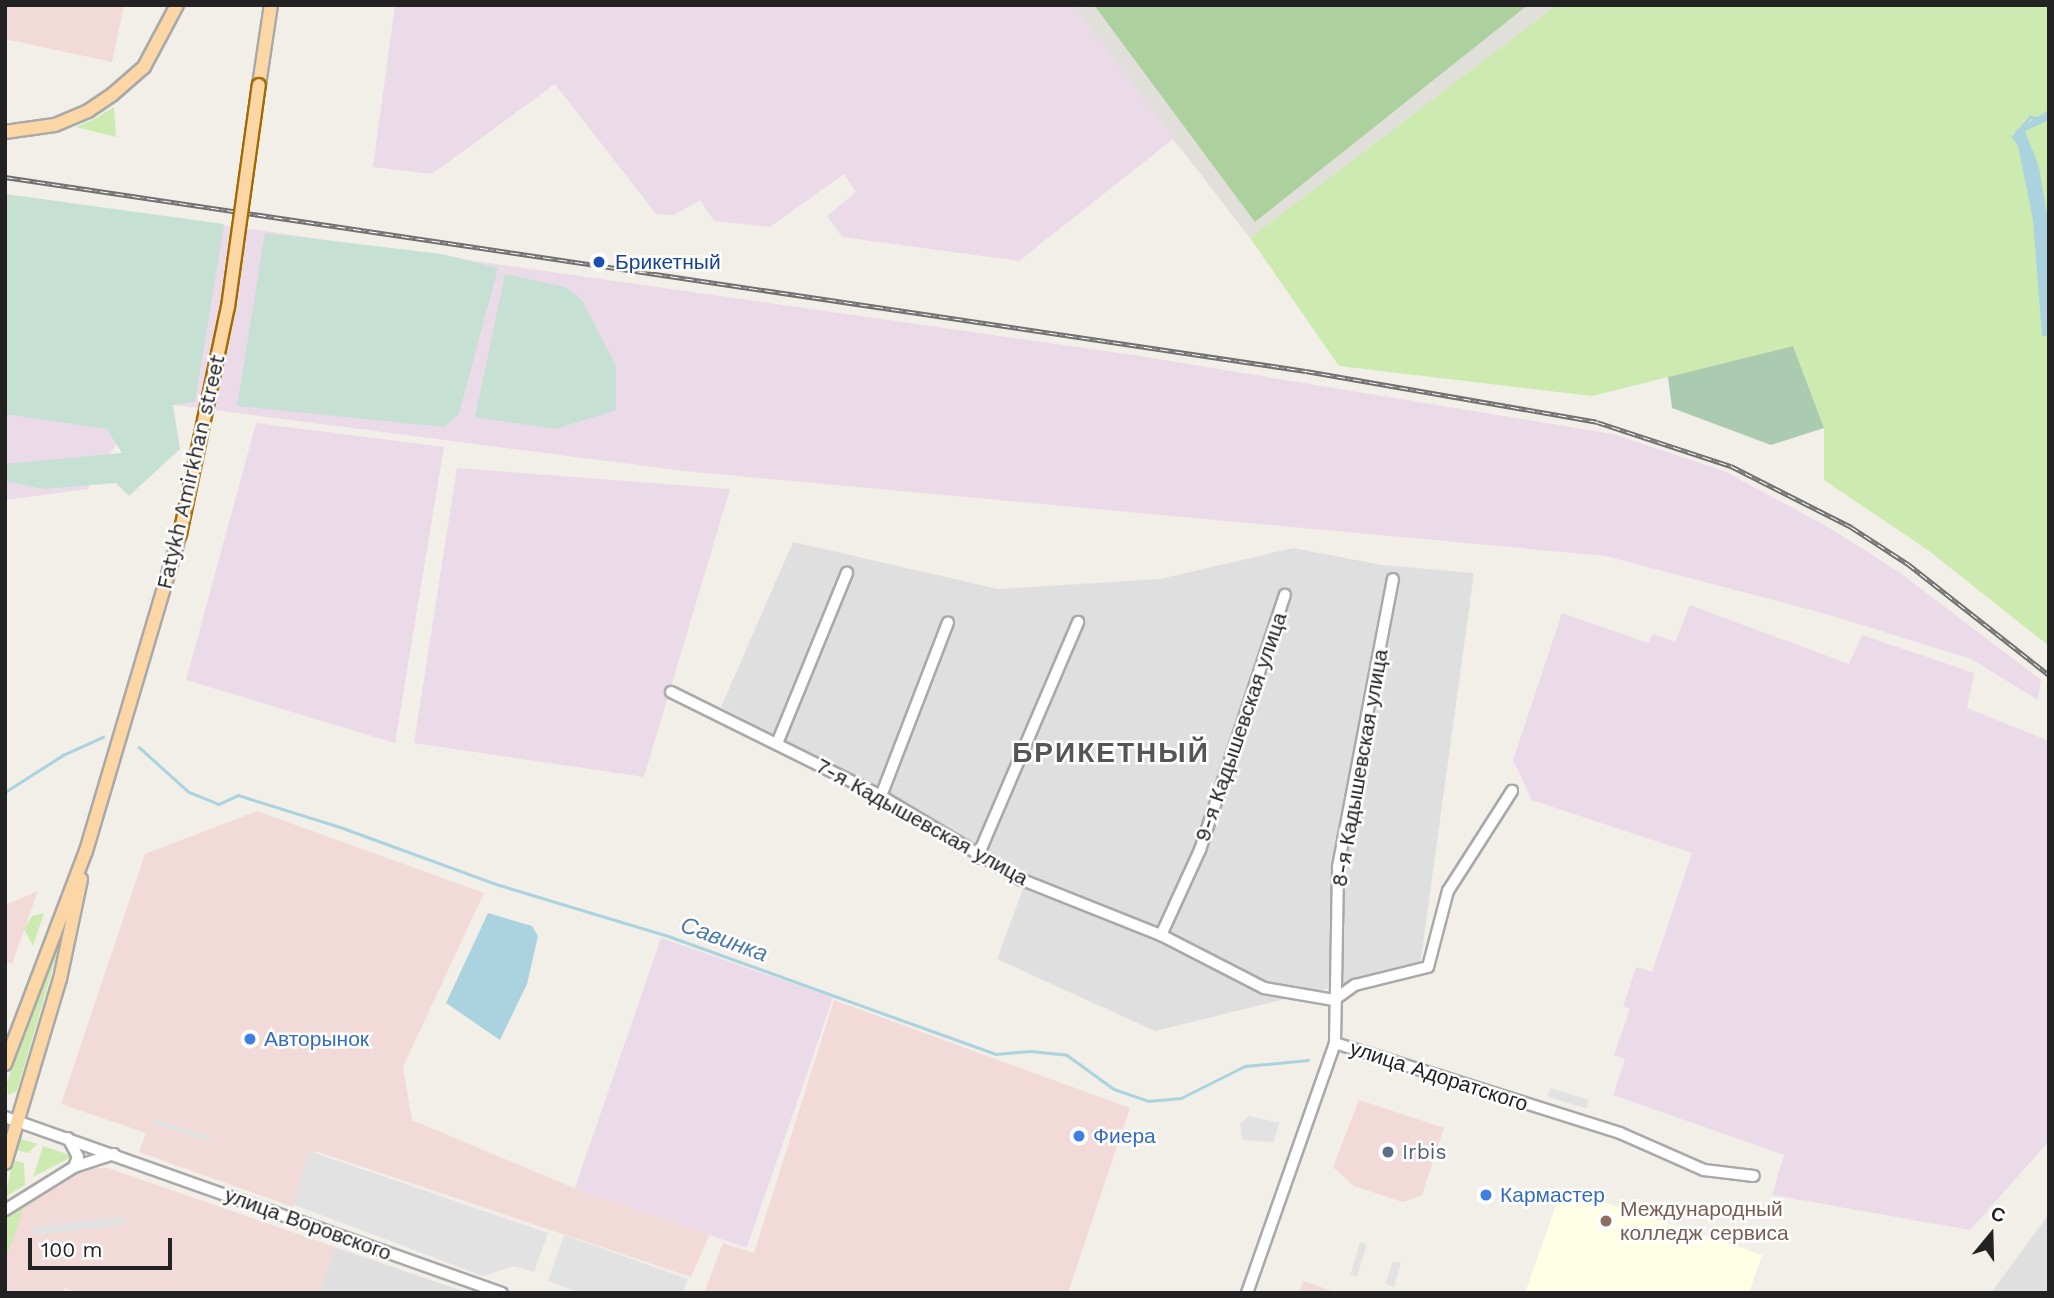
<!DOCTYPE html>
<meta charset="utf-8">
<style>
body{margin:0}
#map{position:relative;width:2054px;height:1298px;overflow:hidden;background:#f2efe9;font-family:"Work Sans",sans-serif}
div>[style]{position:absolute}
.residential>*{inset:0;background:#e0dfdf}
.commercial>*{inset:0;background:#f2dad9}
.industrial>*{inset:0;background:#ebdbe8;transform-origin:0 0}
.education>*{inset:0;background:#ffffe5}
.airport>*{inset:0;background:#e1dfda}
.grass>*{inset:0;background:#cdebb0}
.forest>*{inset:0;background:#add19e}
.wetland>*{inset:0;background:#c6e0d4}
.cemetery>*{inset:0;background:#aacbaf}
.parking>*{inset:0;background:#e2e2e2;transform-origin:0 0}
.water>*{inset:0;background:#aad3df}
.stream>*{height:2.5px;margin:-1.25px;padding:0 1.25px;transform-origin:1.25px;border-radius:1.25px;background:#aad3df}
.roads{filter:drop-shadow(2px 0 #a9a9a9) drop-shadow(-2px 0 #a9a9a9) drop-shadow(0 2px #a9a9a9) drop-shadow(0 -2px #a9a9a9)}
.minor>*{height:10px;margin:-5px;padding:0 5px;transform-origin:5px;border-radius:5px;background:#fff}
.major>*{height:12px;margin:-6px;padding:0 6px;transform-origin:6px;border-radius:6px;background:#fcd6a4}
.rail>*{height:5px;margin-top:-2.5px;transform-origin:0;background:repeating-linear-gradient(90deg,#fff 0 8px,#707070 0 16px);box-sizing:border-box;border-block:2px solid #707070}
.bridges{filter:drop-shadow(2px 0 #a06b00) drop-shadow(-2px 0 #a06b00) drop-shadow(0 2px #a06b00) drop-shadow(0 -2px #a06b00)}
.major-bridge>*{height:12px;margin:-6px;padding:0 6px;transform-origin:6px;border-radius:6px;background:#fcd6a4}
.dots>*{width:19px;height:19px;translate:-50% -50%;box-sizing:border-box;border:4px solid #fff;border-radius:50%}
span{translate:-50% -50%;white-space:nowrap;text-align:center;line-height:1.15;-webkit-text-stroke:5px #fff;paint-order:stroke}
.transit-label{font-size:21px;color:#164399}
.left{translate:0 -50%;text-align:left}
.street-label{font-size:21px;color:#222}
.shop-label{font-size:21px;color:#366cbe}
.service-label{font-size:21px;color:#4e5e75}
.education-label{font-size:21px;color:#785e54}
.water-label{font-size:23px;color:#4a7aab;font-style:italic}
.district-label{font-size:28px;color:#555;font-weight:700;letter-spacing:2px}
.frame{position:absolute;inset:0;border:7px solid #222;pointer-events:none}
.north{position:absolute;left:1956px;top:1200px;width:70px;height:70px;-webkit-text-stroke:5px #fff;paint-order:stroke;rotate:19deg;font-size:19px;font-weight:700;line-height:28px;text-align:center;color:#222}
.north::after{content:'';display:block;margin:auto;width:24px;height:32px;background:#222;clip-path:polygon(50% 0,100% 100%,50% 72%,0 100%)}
.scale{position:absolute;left:28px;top:1238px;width:144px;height:32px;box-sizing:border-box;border:4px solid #222;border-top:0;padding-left:9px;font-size:21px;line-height:24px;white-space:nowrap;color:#222;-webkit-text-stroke:5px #fff;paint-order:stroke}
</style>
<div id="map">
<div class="residential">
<i style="clip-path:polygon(793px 542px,998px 589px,1160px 579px,1293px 548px,1382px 565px,1474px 573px,1420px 966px,1155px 1031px,997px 959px,1027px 878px,721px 707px)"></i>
<i style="clip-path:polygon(2049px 1214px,2049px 1293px,1991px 1293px)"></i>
<i style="clip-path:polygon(335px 1247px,468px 1293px,319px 1293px)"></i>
</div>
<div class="commercial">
<i style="clip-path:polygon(5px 5px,124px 5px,112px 62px,5px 39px)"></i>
<i style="clip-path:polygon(257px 811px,484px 893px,403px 1067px,412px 1120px,574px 1188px,710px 1234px,691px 1277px,315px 1151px,293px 1207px,139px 1152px,146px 1133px,61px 1104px,145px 854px)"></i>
<i style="clip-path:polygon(38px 891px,12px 964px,5px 962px,5px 905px)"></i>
<i style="clip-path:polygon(834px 1000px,1130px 1108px,1068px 1293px,704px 1293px,723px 1243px,754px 1253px)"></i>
<i style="clip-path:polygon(1359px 1100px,1444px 1128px,1422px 1195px,1403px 1202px,1354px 1186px,1333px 1167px)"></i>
<i style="clip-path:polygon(87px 1168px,108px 1168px,335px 1247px,319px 1293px,78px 1293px,65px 1288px,63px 1293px,5px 1293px,5px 1215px)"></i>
<i style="clip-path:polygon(1303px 1281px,1338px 1293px,1299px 1293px)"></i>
</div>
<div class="industrial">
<i style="clip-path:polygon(395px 5px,1557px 5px,1250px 238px,1173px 139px,1019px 261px,842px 237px,827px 216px,856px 192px,844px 174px,770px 227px,714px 221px,700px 200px,674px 215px,656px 214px,555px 84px,432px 174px,373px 167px)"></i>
<i style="clip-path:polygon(5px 194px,1140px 356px,1613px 434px,1724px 471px,1828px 527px,1899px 572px,2041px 680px,2038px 700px,1971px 659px,1826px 614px,1606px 556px,684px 471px,143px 401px,88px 489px,5px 500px)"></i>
<i style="clip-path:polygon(256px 423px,444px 447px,395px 743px,186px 680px)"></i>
<i style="clip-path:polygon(457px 468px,730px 489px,644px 777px,414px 743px)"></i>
<i style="clip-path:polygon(1690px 605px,1849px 664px,1862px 635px,1974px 673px,1967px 708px,2049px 741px,2049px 1141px,1970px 1230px,1772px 1195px,1784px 1155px,1613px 1095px,1625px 1059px,1614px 1055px,1630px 1009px,1623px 1007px,1636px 967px,1652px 972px,1692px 853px,1532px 800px,1513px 760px,1562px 613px,1648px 643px,1653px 634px,1675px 642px)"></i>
<i style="left:661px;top:938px;width:182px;height:265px;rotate:19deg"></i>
</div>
<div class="education">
<i style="clip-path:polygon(1562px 1188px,1762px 1255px,1749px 1293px,1525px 1293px)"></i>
</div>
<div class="airport">
<i style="clip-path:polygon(1073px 5px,1557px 5px,1250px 238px)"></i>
</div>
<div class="grass">
<i style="clip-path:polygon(1557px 5px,2049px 5px,2049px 646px,1929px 551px,1824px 480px,1824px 428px,1793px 346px,1592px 396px,1339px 366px,1250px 238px)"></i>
<i style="clip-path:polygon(114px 107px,116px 137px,76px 127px,96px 118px)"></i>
<i style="clip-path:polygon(44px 913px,33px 946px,24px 929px,32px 916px)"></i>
<i style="clip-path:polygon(61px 928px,64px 930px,17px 1091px,8px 1095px,7px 1083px)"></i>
<i style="clip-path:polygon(20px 1139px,38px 1144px,28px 1153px,16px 1150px)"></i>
<i style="clip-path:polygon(43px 1146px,73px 1156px,33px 1177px)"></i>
<i style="clip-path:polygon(13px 1160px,24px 1163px,25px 1185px,5px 1197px)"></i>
<i style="clip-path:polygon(25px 1201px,21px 1216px,5px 1261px,5px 1215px)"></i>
</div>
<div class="forest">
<i style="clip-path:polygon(1094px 5px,1528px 5px,1255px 222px)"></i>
</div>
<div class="wetland">
<i style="clip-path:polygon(5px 194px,224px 224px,195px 402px,173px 405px,180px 449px,129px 496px,116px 483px,43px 489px,5px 481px,5px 464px,122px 453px,107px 429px,5px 414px)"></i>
<i style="clip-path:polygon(265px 233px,442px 254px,498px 268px,459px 414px,444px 427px,237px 406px)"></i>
<i style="clip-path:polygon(505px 274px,566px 287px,582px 300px,616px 366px,616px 410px,556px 429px,475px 417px)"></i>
</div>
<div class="cemetery">
<i style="clip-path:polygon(1793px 346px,1824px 428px,1771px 445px,1672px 408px,1668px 377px)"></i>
</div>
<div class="parking">
<i style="left:1550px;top:1088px;width:41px;height:9px;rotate:17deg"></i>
<i style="clip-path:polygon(1249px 1116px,1279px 1123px,1274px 1142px,1242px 1140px,1240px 1124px)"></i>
<i style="left:152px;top:1118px;width:63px;height:5px;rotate:18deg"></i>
<i style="clip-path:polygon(309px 1151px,548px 1233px,534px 1272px,514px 1266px,483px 1276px,292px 1204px)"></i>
<i style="left:125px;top:1216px;width:8px;height:94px;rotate:83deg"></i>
<i style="clip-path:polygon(564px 1235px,688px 1279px,683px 1293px,580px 1293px,548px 1281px)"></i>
<i style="left:1360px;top:1242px;width:7px;height:34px;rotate:16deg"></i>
<i style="clip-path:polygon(1393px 1261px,1401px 1263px,1394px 1287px,1385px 1284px)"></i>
</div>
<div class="water">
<i style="clip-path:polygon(2049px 110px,2049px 120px,2025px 131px,2039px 167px,2049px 227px,2049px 336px,2042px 336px,2033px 220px,2015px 131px)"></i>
<i style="clip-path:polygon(488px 913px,532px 926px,538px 936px,527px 984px,500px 1040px,446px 1003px)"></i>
</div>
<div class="stream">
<i style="left:2019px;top:145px;width:10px;rotate:-127deg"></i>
<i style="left:2013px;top:137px;width:26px;rotate:-50deg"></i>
<i style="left:2030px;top:117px;width:9px;rotate:6deg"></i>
<i style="left:139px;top:747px;width:67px;rotate:42deg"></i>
<i style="left:189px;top:792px;width:32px;rotate:22deg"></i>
<i style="left:219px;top:804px;width:21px;rotate:-25deg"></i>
<i style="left:238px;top:795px;width:110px;rotate:17.4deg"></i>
<i style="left:343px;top:828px;width:163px;rotate:20.1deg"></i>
<i style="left:496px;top:884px;width:183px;rotate:16.8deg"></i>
<i style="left:671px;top:937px;width:345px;rotate:19.8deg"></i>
<i style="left:996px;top:1054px;width:35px;rotate:-5deg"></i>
<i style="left:1031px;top:1051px;width:36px;rotate:6deg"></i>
<i style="left:1067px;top:1055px;width:58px;rotate:35.9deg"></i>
<i style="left:1114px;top:1089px;width:36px;rotate:19deg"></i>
<i style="left:1148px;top:1101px;width:33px;rotate:-5deg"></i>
<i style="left:1181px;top:1098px;width:72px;rotate:-26.6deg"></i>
<i style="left:1245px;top:1066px;width:63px;rotate:-5.4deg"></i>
<i style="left:5px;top:792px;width:69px;rotate:-32.5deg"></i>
<i style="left:63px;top:755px;width:44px;rotate:-24.2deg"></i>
</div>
<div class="roads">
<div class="minor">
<i style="left:671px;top:692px;width:234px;rotate:26.3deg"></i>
<i style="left:881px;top:796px;width:162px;rotate:30.8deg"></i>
<i style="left:1020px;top:879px;width:152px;rotate:21.7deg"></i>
<i style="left:1161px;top:935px;width:116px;rotate:27.2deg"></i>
<i style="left:1264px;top:988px;width:71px;rotate:9.7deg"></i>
<i style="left:1334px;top:1000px;width:26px;rotate:-36deg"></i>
<i style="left:1355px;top:985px;width:75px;rotate:-13.9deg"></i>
<i style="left:1428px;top:967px;width:79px;rotate:-75.3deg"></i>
<i style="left:1448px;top:891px;width:119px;rotate:-57.4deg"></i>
<i style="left:778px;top:741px;width:182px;rotate:-67.7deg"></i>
<i style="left:881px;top:796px;width:186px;rotate:-68.9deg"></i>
<i style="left:977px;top:858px;width:257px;rotate:-66.8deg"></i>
<i style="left:1161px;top:935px;width:94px;rotate:-65.4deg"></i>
<i style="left:1200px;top:850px;width:269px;rotate:-71.6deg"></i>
<i style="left:1335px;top:1043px;width:299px;rotate:17.5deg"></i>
<i style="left:1620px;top:1133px;width:92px;rotate:23.8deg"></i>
<i style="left:1704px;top:1170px;width:50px;rotate:6.8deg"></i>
<i style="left:5px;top:1117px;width:527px;rotate:19.5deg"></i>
<i style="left:68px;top:1138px;width:21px;rotate:62deg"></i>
<i style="left:78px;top:1157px;width:11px;rotate:112deg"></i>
<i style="left:5px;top:1210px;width:81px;rotate:-31.9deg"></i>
<i style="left:74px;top:1167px;width:42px;rotate:-18deg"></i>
<i style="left:1247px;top:1293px;width:265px;rotate:-70.6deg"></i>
<i style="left:1335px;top:1043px;width:176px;rotate:-89deg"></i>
<i style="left:1338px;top:867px;width:293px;rotate:-79.2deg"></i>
</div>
<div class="major">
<i style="left:259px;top:85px;width:81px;rotate:-81.5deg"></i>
<i style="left:5px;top:132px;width:50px;rotate:-8deg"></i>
<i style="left:55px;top:125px;width:36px;rotate:-23deg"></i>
<i style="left:88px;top:111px;width:30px;rotate:-34deg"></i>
<i style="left:113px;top:94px;width:41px;rotate:-41.1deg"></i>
<i style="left:144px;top:67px;width:70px;rotate:-62deg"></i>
<i style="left:5px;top:1064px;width:228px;rotate:-69.2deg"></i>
<i style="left:86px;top:851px;width:331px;rotate:-73.5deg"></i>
<i style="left:5px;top:1163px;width:192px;rotate:-73.4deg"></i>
<i style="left:60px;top:979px;width:102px;rotate:-78.1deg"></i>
</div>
</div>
<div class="rail">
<i style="left:5px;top:177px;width:1315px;rotate:8.48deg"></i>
<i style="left:1306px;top:371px;width:295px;rotate:9.9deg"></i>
<i style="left:1597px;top:422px;width:141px;rotate:18.2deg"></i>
<i style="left:1731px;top:466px;width:135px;rotate:26.9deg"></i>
<i style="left:1851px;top:527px;width:68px;rotate:33deg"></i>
<i style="left:1908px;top:564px;width:179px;rotate:38.2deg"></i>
</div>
<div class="bridges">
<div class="major-bridge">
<i style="left:180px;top:534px;width:232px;rotate:-78.1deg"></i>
<i style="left:228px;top:307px;width:224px;rotate:-82.1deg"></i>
</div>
</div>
<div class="dots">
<i style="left:599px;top:262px;background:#1a4fb4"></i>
<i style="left:250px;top:1039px;background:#3f7fe0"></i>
<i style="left:1079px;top:1136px;background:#3f7fe0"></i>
<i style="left:1388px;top:1152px;background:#5c6f8a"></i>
<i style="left:1486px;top:1195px;background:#3f7fe0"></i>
<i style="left:1606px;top:1221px;background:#8d6e63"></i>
</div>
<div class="transit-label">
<span class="left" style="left:615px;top:262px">Брикетный</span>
</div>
<div class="street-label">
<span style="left:191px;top:472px;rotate:-77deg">Fatykh Amirkhan street</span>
<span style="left:1241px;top:727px;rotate:-71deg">9-я Кадышевская улица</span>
<span style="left:1360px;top:768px;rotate:-80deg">8-я Кадышевская улица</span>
<span style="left:922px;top:822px;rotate:29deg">7-я Кадышевская улица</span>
<span style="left:1439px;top:1076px;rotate:18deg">улица Адоратского</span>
<span style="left:308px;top:1224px;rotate:20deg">улица Воровского</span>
</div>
<div class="shop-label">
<span class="left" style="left:264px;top:1039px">Авторынок</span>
<span class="left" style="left:1093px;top:1136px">Фиера</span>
<span class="left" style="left:1500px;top:1195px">Кармастер</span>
</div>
<div class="service-label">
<span class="left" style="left:1402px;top:1152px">Irbis</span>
</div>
<div class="education-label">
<span class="left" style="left:1620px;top:1221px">Международный<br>колледж сервиса</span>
</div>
<div class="water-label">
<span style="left:724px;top:940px;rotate:20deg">Савинка</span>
</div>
<div class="district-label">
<span style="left:1111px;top:753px">БРИКЕТНЫЙ</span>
</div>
<div class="frame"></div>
<div class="north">С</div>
<div class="scale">100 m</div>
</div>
